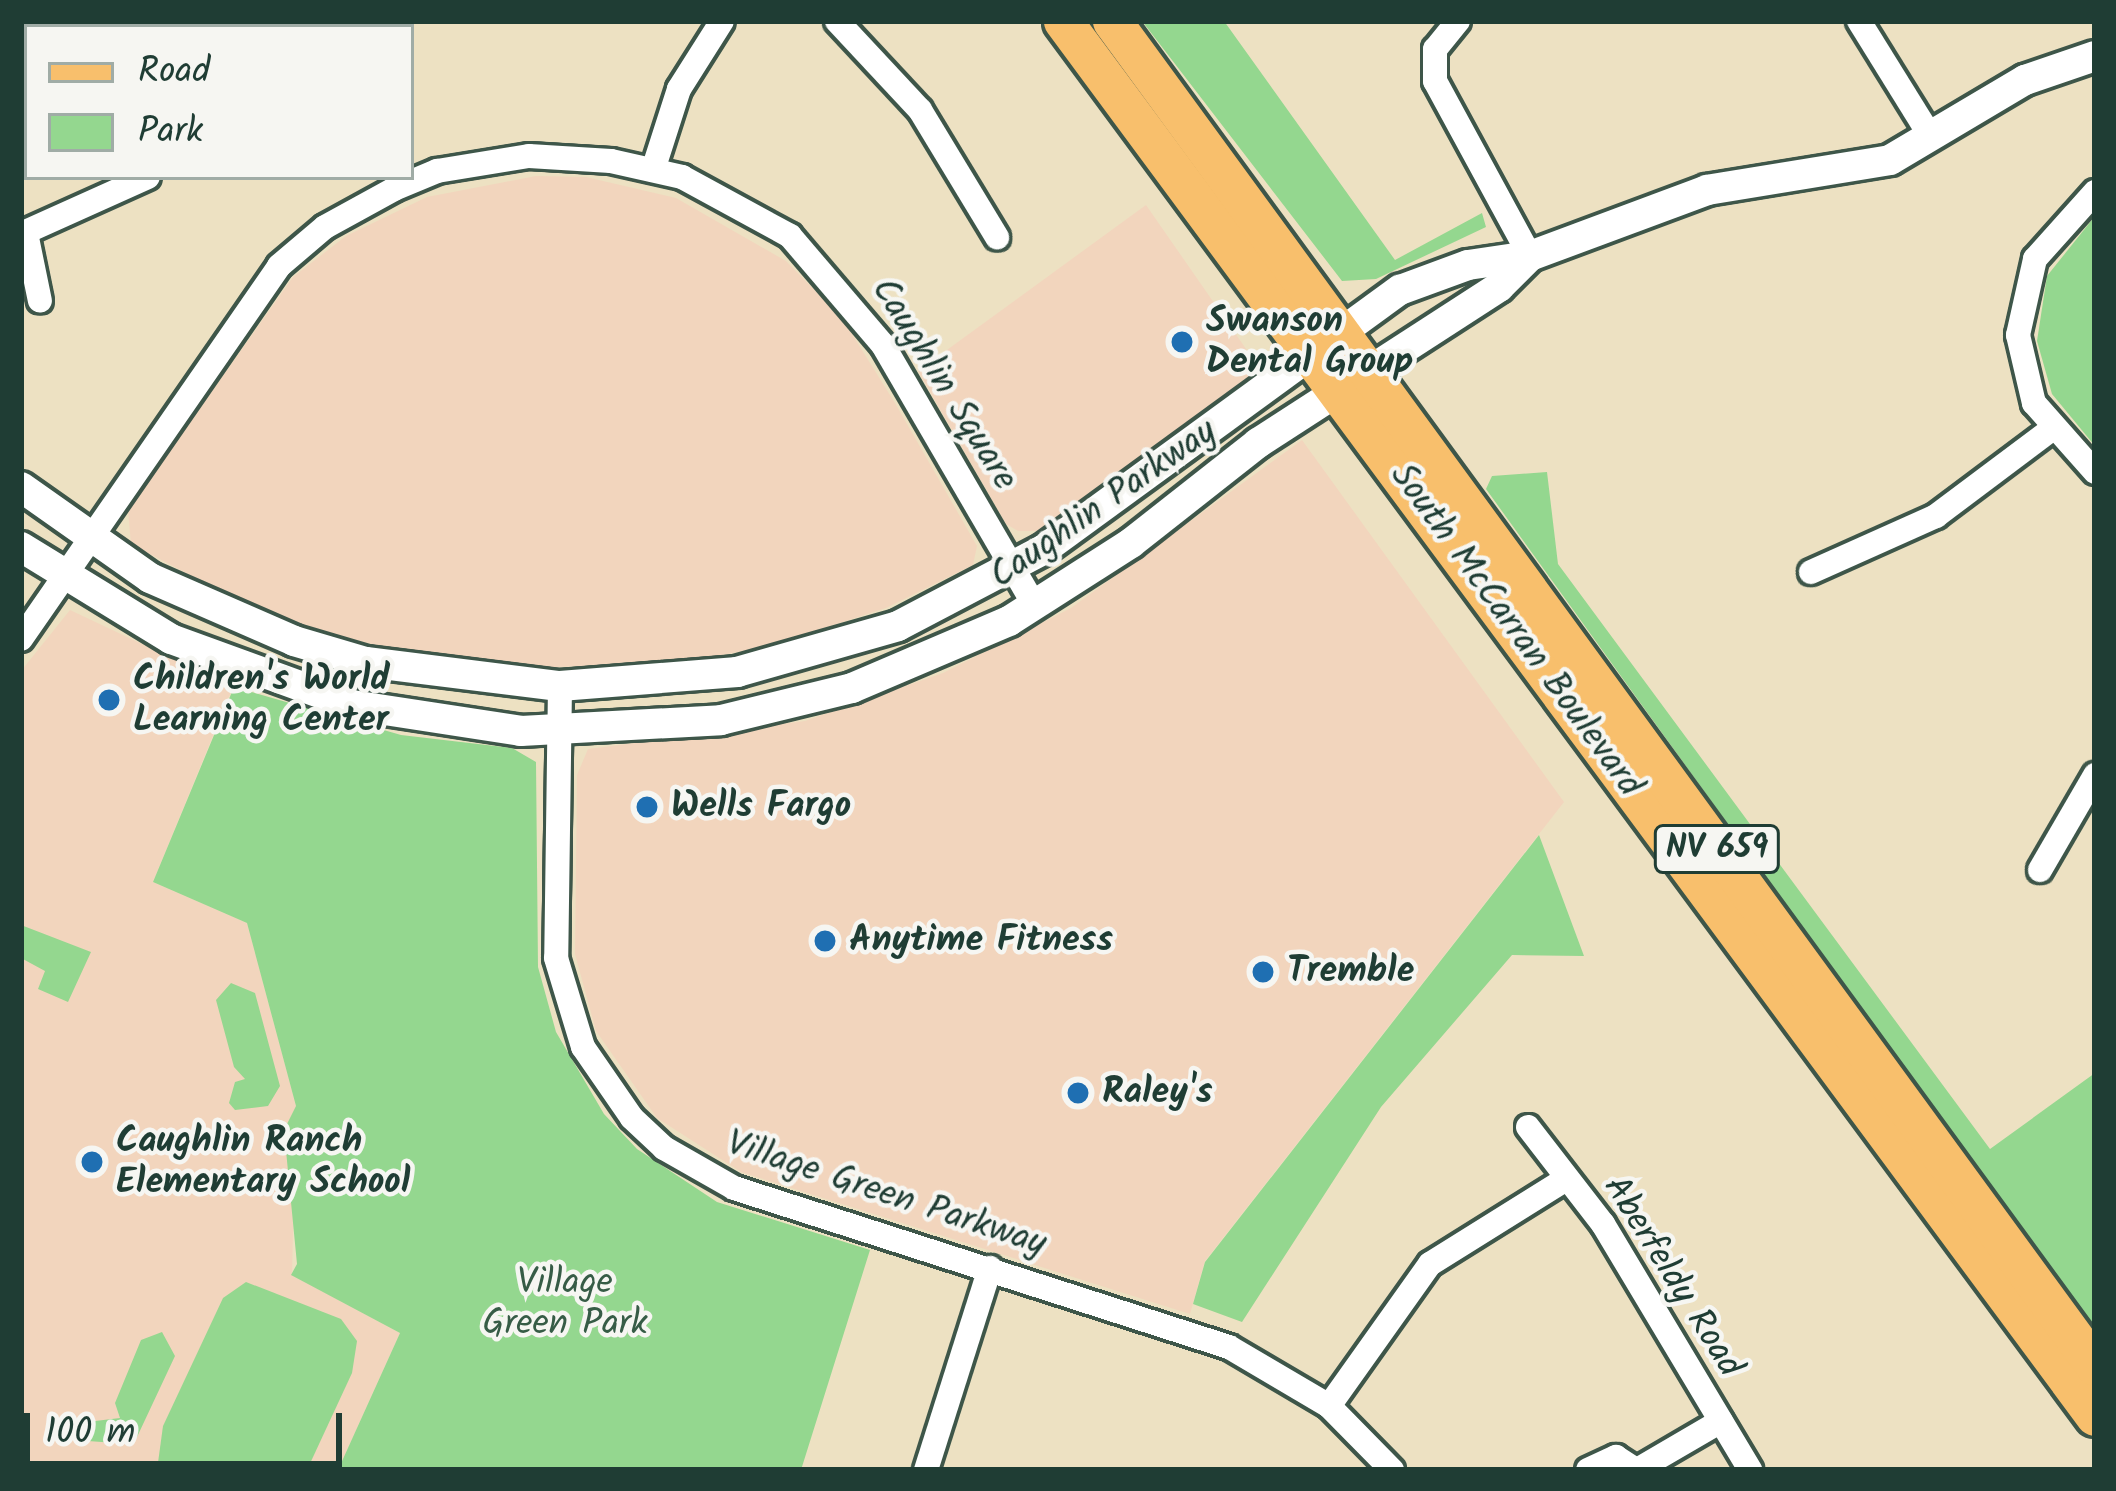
<!DOCTYPE html>
<style>
body{margin:0}
#map{position:relative;width:2116px;height:1491px;overflow:hidden;background:#ede1c2;font-family:Kalam,sans-serif}
div>[style]{position:absolute}
.built>*{inset:0;background:#f2d5bd}
.green>*{inset:0;background:#94d78f}
.roads{filter:drop-shadow(3px 0 #3e5649) drop-shadow(-3px 0 #3e5649) drop-shadow(0 3px #3e5649) drop-shadow(0 -3px #3e5649)}
.minor>*{height:24px;margin:-12px;padding:0 12px;transform-origin:12px;border-radius:12px;background:#fff}
.tertiary>*{height:30px;margin:-15px;padding:0 15px;transform-origin:15px;border-radius:15px;background:#fff}
.primary>*{height:39px;margin:-19.5px;padding:0 19.5px;transform-origin:19.5px;border-radius:19.5px;background:#f8bf6c}
.dots>*{width:33px;height:33px;translate:-50% -50%;box-sizing:border-box;border:6px solid #f6f6f2;border-radius:50%}
span{translate:-50% -50%;white-space:nowrap;text-align:center;line-height:1.15;-webkit-text-stroke:9px #f6f6f2;paint-order:stroke}
.shield-label span{padding:3px 9px;background:#f6f6f2;border:3px solid;border-radius:9px;-webkit-text-stroke-width:0}
.shield-label{font-size:33px;color:#1f3d34;font-weight:700}
.poi-label{font-size:36px;color:#1f3d34;font-weight:700}
.left{translate:0 -50%;text-align:left}
.street-label{font-size:36px;color:#1f3d34}
.park-label{font-size:36px;color:#365c46}
.frame{position:absolute;inset:0;border:24px solid #1f3d34;pointer-events:none}
.legend{position:absolute;left:24px;top:24px;width:390px;height:156px;box-sizing:border-box;background:#f6f6f2;border:3px solid #a0aca6;margin:0;padding:15px 21px;list-style:none;font-size:36px;color:#1f3d34}
.legend li{display:flex;align-items:center;gap:24px;height:60px}
.legend b{width:60px;border:3px solid #a0aca6}
.scale{position:absolute;left:24px;top:1413px;width:318px;height:54px;box-sizing:border-box;border:6px solid #1f3d34;border-top:0;padding-left:15px;font-size:36px;line-height:42px;white-space:nowrap;color:#1f3d34;-webkit-text-stroke:9px #f6f6f2;paint-order:stroke}
</style>
<div id="map">
<div class="built">
<i style="clip-path:polygon(536px 176px,586px 177px,676px 198px,786px 261px,842px 318px,895px 403px,977px 546px,973px 565px,886px 608px,769px 646px,685px 662px,532px 668px,406px 653px,317px 630px,232px 597px,131px 544px,128px 510px,293px 277px,346px 236px,427px 197px)"></i>
<i style="clip-path:polygon(1146px 205px,1260px 369px,1041px 531px,1018px 531px,1006px 524px,918px 371px)"></i>
<i style="clip-path:polygon(1302px 440px,1564px 802px,1205px 1261px,1190px 1314px,741px 1172px,657px 1118px,596px 1031px,575px 954px,577px 775px,588px 749px,805px 721px,943px 673px,1071px 608px)"></i>
<i style="clip-path:polygon(70px 610px,233px 687px,153px 882px,247px 923px,296px 1106px,292px 1275px,400px 1333px,338px 1470px,21px 1470px,21px 671px)"></i>
</div>
<div class="green">
<i style="clip-path:polygon(1142px 21px,1224px 21px,1395px 260px,1482px 213px,1486px 227px,1376px 279px,1342px 281px)"></i>
<i style="clip-path:polygon(2095px 216px,2095px 446px,2052px 394px,2037px 341px,2047px 276px)"></i>
<i style="clip-path:polygon(1547px 472px,1558px 564px,1990px 1149px,2095px 1073px,2095px 1333px,1486px 489px,1492px 476px)"></i>
<i style="clip-path:polygon(234px 687px,401px 735px,512px 748px,536px 762px,538px 967px,556px 1032px,604px 1114px,637px 1149px,717px 1202px,870px 1250px,801px 1470px,338px 1470px,400px 1333px,291px 1275px,297px 1264px,284px 1130px,296px 1106px,247px 923px,153px 882px)"></i>
<i style="clip-path:polygon(1539px 835px,1584px 956px,1512px 955px,1381px 1107px,1242px 1322px,1193px 1304px,1205px 1262px)"></i>
<i style="clip-path:polygon(21px 925px,91px 952px,68px 1002px,38px 989px,45px 971px,21px 958px)"></i>
<i style="clip-path:polygon(231px 983px,255px 993px,280px 1086px,268px 1106px,235px 1110px,229px 1103px,235px 1082px,245px 1079px,234px 1067px,216px 1000px)"></i>
<i style="clip-path:polygon(246px 1282px,341px 1319px,357px 1341px,352px 1373px,307px 1470px,157px 1470px,163px 1426px,223px 1298px)"></i>
<i style="clip-path:polygon(162px 1332px,175px 1356px,137px 1437px,129px 1444px,88px 1441px,87px 1422px,120px 1418px,115px 1403px,141px 1340px)"></i>
</div>
<div class="roads">
<div class="minor">
<i style="left:837px;top:21px;width:122px;rotate:47deg"></i>
<i style="left:920px;top:110px;width:149px;rotate:58.8deg"></i>
<i style="left:1458px;top:21px;width:36px;rotate:129deg"></i>
<i style="left:1435px;top:49px;width:32px;rotate:90deg"></i>
<i style="left:1435px;top:81px;width:199px;rotate:61.5deg"></i>
<i style="left:1859px;top:21px;width:137px;rotate:58.2deg"></i>
<i style="left:383px;top:27px;width:12px;rotate:-31deg"></i>
<i style="left:653px;top:170px;width:85px;rotate:-72.2deg"></i>
<i style="left:679px;top:89px;width:80px;rotate:-57.7deg"></i>
<i style="left:2095px;top:192px;width:90px;rotate:131.8deg"></i>
<i style="left:2035px;top:259px;width:78px;rotate:102.6deg"></i>
<i style="left:2018px;top:335px;width:70px;rotate:76.8deg"></i>
<i style="left:2034px;top:403px;width:92px;rotate:48.5deg"></i>
<i style="left:26px;top:233px;width:69px;rotate:78.4deg"></i>
<i style="left:21px;top:234px;width:139px;rotate:-24.2deg"></i>
<i style="left:1811px;top:572px;width:137px;rotate:-24.1deg"></i>
<i style="left:1936px;top:516px;width:145px;rotate:-36.9deg"></i>
<i style="left:21px;top:639px;width:454px;rotate:-55.3deg"></i>
<i style="left:279px;top:266px;width:60px;rotate:-40.3deg"></i>
<i style="left:325px;top:227px;width:79px;rotate:-28.8deg"></i>
<i style="left:394px;top:189px;width:47px;rotate:-22.7deg"></i>
<i style="left:437px;top:171px;width:93px;rotate:-9.3deg"></i>
<i style="left:529px;top:156px;width:82px;rotate:3.5deg"></i>
<i style="left:611px;top:161px;width:73px;rotate:12.7deg"></i>
<i style="left:682px;top:177px;width:123px;rotate:28.6deg"></i>
<i style="left:790px;top:236px;width:143px;rotate:49.5deg"></i>
<i style="left:883px;top:345px;width:302px;rotate:59.8deg"></i>
<i style="left:560px;top:686px;width:272px;rotate:90.8deg"></i>
<i style="left:556px;top:958px;width:93px;rotate:73.1deg"></i>
<i style="left:583px;top:1047px;width:86px;rotate:55.4deg"></i>
<i style="left:632px;top:1118px;width:44px;rotate:43.2deg"></i>
<i style="left:664px;top:1148px;width:81px;rotate:29.7deg"></i>
<i style="left:734px;top:1188px;width:520px;rotate:17.81deg"></i>
<i style="left:1229px;top:1347px;width:116px;rotate:30.5deg"></i>
<i style="left:1329px;top:1406px;width:90px;rotate:45.5deg"></i>
<i style="left:2040px;top:870px;width:110px;rotate:-59.9deg"></i>
<i style="left:1528px;top:1127px;width:123px;rotate:52.3deg"></i>
<i style="left:1603px;top:1224px;width:287px;rotate:59.1deg"></i>
<i style="left:1329px;top:1406px;width:174px;rotate:-54.6deg"></i>
<i style="left:1430px;top:1264px;width:160px;rotate:-32deg"></i>
<i style="left:926px;top:1470px;width:212px;rotate:-72.4deg"></i>
<i style="left:1588px;top:1470px;width:31px;rotate:-25deg"></i>
<i style="left:1616px;top:1457px;width:24px;rotate:33deg"></i>
<i style="left:1637px;top:1470px;width:97px;rotate:-30.3deg"></i>
</div>
<div class="tertiary">
<i style="left:21px;top:487px;width:158px;rotate:35.2deg"></i>
<i style="left:150px;top:578px;width:157px;rotate:23.6deg"></i>
<i style="left:294px;top:641px;width:75px;rotate:16.3deg"></i>
<i style="left:366px;top:662px;width:195px;rotate:7.1deg"></i>
<i style="left:560px;top:686px;width:178px;rotate:-4.5deg"></i>
<i style="left:737px;top:672px;width:167px;rotate:-15.9deg"></i>
<i style="left:898px;top:626px;width:164px;rotate:-27.7deg"></i>
<i style="left:1043px;top:550px;width:442px;rotate:-36.1deg"></i>
<i style="left:1400px;top:290px;width:72px;rotate:-20.2deg"></i>
<i style="left:1468px;top:265px;width:63px;rotate:-8.3deg"></i>
<i style="left:1530px;top:256px;width:189px;rotate:-20.4deg"></i>
<i style="left:1707px;top:190px;width:185px;rotate:-9.3deg"></i>
<i style="left:1890px;top:160px;width:157px;rotate:-30.7deg"></i>
<i style="left:2025px;top:80px;width:74px;rotate:-18.9deg"></i>
<i style="left:21px;top:547px;width:176px;rotate:31.5deg"></i>
<i style="left:171px;top:639px;width:193px;rotate:20deg"></i>
<i style="left:352px;top:705px;width:171px;rotate:8.7deg"></i>
<i style="left:521px;top:731px;width:200px;rotate:-3.1deg"></i>
<i style="left:721px;top:720px;width:135px;rotate:-13.7deg"></i>
<i style="left:852px;top:688px;width:171px;rotate:-23.1deg"></i>
<i style="left:1009px;top:621px;width:145px;rotate:-32.6deg"></i>
<i style="left:1131px;top:543px;width:162px;rotate:-38.2deg"></i>
<i style="left:1258px;top:443px;width:287px;rotate:-32.9deg"></i>
<i style="left:1499px;top:287px;width:44px;rotate:-45deg"></i>
</div>
<div class="primary">
<i style="left:1063px;top:21px;width:1735px;rotate:53.51deg"></i>
<i style="left:1112px;top:21px;width:1666px;rotate:53.84deg"></i>
</div>
</div>
<div class="dots">
<i style="left:1182px;top:342px;background:#1f6fb2"></i>
<i style="left:109px;top:700px;background:#1f6fb2"></i>
<i style="left:647px;top:807px;background:#1f6fb2"></i>
<i style="left:825px;top:941px;background:#1f6fb2"></i>
<i style="left:1263px;top:972px;background:#1f6fb2"></i>
<i style="left:1078px;top:1093px;background:#1f6fb2"></i>
<i style="left:92px;top:1162px;background:#1f6fb2"></i>
</div>
<div class="shield-label">
<span style="left:1717px;top:849px">NV 659</span>
</div>
<div class="poi-label">
<span class="left" style="left:1206px;top:342px">Swanson<br>Dental Group</span>
<span class="left" style="left:133px;top:700px">Children's World<br>Learning Center</span>
<span class="left" style="left:671px;top:807px">Wells Fargo</span>
<span class="left" style="left:849px;top:941px">Anytime Fitness</span>
<span class="left" style="left:1287px;top:972px">Tremble</span>
<span class="left" style="left:1102px;top:1093px">Raley's</span>
<span class="left" style="left:116px;top:1162px">Caughlin Ranch<br>Elementary School</span>
</div>
<div class="street-label">
<span style="left:943px;top:385px;rotate:58deg">Caughlin Square</span>
<span style="left:1104px;top:505px;rotate:-35deg">Caughlin Parkway</span>
<span style="left:1515px;top:631px;rotate:54deg">South McCarran Boulevard</span>
<span style="left:886px;top:1195px;rotate:18deg">Village Green Parkway</span>
<span style="left:1672px;top:1277px;rotate:58deg">Aberfeldy Road</span>
</div>
<div class="park-label">
<span style="left:565px;top:1304px">Village<br>Green Park</span>
</div>
<div class="frame"></div>
<ul class="legend">
<li><b style="height:15px;background:#f8bf6c"></b>Road</li>
<li><b style="height:33px;background:#94d78f"></b>Park</li>
</ul>
<div class="scale">100 m</div>
</div>
